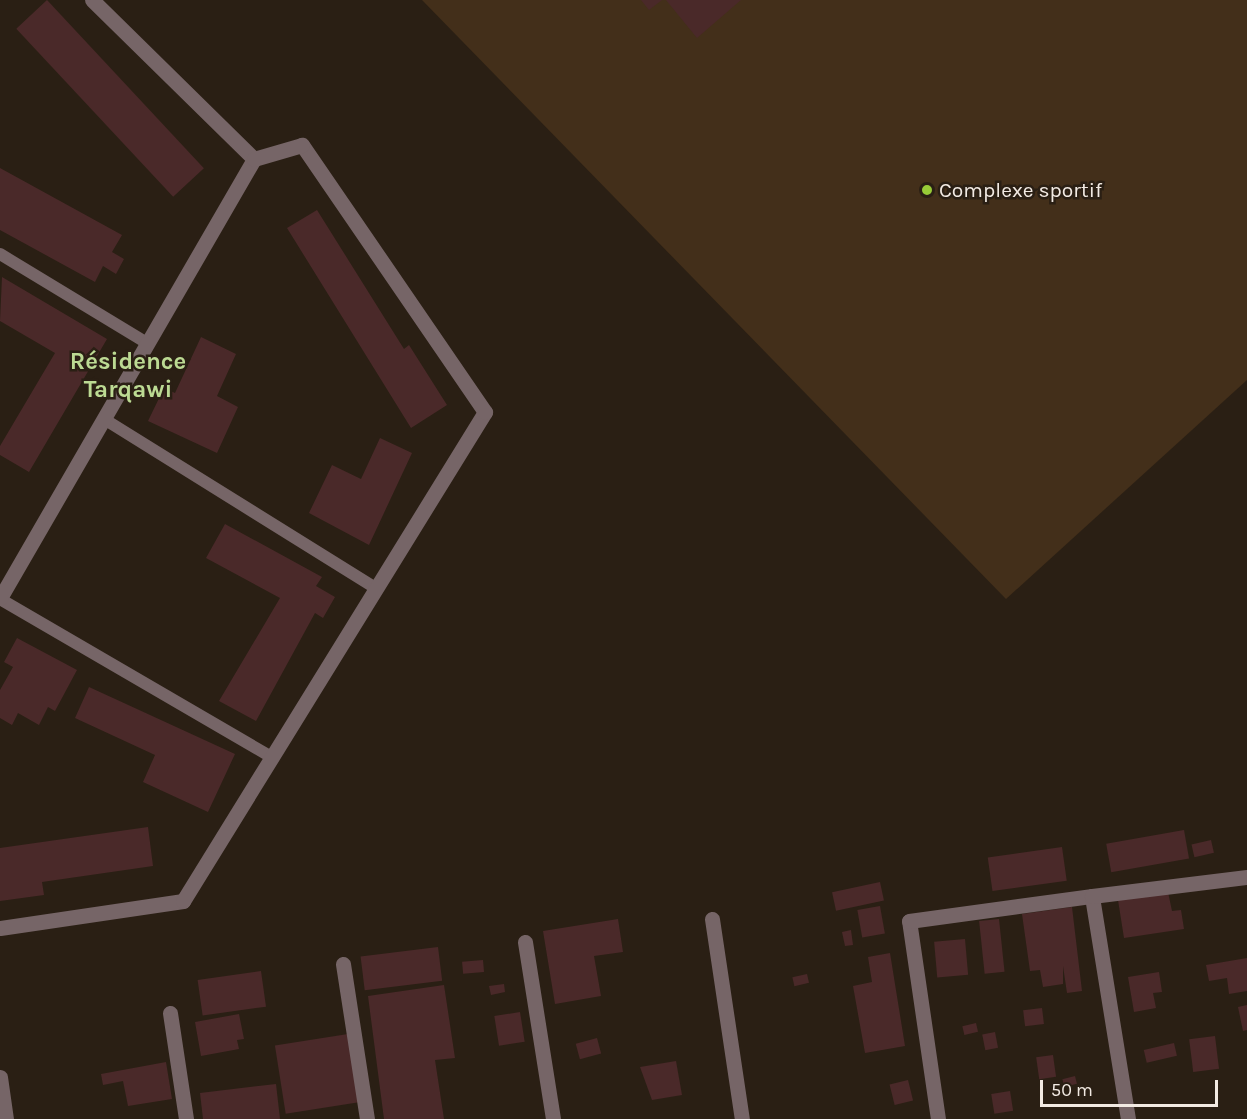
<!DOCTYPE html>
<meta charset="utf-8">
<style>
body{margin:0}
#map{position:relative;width:1247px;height:1119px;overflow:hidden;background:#2a1f14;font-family:Karla,sans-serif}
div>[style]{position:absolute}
.green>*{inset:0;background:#432f1a}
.building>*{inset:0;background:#4a2929;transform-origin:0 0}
.service>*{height:12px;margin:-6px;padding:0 6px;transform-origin:6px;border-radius:6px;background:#766567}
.minor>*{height:15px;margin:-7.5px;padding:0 7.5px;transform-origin:7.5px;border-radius:7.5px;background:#766567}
.dots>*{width:16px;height:16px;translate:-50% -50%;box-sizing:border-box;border:3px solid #2a1f14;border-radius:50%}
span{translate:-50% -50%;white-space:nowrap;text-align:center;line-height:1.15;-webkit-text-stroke:5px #2a1f14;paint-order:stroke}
.poi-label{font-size:21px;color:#f2eae3}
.left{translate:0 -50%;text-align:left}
.quarter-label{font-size:24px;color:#bcda93;font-weight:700}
.scale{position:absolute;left:1040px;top:1080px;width:178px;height:27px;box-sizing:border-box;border:3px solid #f2eae3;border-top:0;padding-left:8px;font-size:18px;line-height:21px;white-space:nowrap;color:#f2eae3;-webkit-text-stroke:4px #2a1f14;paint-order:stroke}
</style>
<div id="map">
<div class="green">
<i style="clip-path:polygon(422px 0,1247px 0,1247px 380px,1006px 599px)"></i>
</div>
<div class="building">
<i style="left:47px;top:0;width:230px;height:42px;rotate:47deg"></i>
<i style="clip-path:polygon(641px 0,662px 0,649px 10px)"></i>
<i style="clip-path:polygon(666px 0,741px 0,697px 38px)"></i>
<i style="clip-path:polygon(0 168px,122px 235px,112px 252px,124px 259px,116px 274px,103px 266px,95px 282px,0 230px)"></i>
<i style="clip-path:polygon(317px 210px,404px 349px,409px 345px,447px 405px,411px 428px,287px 228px)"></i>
<i style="clip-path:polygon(2px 277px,107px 339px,29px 472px,0 455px,0 446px,55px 353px,0 321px)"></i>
<i style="clip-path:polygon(201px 337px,236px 354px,217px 396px,238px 407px,217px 453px,148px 421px,164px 388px,175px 393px)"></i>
<i style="clip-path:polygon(380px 438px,412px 453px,369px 545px,309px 513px,332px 465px,361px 479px)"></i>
<i style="clip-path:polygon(225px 524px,322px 577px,316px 586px,335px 597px,323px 618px,315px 613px,256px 721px,219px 701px,280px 598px,206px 558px)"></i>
<i style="clip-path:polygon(17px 638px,77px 670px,55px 711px,48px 707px,39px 725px,18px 713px,12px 725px,0 718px,0 690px,13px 667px,4px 662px)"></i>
<i style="clip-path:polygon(89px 687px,235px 754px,208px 812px,143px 782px,155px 755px,75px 718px)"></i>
<i style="clip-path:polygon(148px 827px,153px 866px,42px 882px,44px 895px,0 901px,0 848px)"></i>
<i style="left:1184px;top:830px;width:29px;height:79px;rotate:80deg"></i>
<i style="left:1211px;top:840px;width:13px;height:20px;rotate:77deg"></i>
<i style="left:1062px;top:847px;width:34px;height:75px;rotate:82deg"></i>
<i style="left:880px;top:882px;width:19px;height:49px;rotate:78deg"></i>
<i style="clip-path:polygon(1168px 892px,1172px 911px,1181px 910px,1184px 929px,1124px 938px,1118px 900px)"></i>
<i style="left:880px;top:906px;width:28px;height:23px;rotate:80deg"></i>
<i style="clip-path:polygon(1072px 907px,1082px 991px,1067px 993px,1063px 966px,1063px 984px,1043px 987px,1040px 970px,1030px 971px,1022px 914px)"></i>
<i style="clip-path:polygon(618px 919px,623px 952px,594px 956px,601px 996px,555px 1004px,543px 931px)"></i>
<i style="left:999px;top:919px;width:53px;height:20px;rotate:84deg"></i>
<i style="clip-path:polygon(851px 930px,853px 945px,845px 946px,842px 932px)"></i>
<i style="left:965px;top:939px;width:36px;height:31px;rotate:85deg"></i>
<i style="left:438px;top:947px;width:34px;height:78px;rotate:83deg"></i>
<i style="clip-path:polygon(890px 953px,905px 1046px,865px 1053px,853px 986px,872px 982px,868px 957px)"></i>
<i style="clip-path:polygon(1247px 958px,1247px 991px,1229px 994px,1227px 978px,1209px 981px,1206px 965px)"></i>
<i style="left:483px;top:960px;width:12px;height:21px;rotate:85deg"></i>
<i style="left:261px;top:971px;width:36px;height:64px;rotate:82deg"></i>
<i style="clip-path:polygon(1159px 972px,1162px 992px,1153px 993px,1156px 1008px,1134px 1012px,1128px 977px)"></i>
<i style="left:807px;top:974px;width:9px;height:15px;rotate:77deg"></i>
<i style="clip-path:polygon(504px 984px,505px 992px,491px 995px,489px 986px)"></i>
<i style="clip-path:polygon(444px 985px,455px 1058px,435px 1060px,444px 1119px,384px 1119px,368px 996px)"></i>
<i style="clip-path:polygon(1247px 1005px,1247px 1030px,1243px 1031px,1238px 1007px)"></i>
<i style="left:1042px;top:1008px;width:16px;height:19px;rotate:83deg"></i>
<i style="left:520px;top:1012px;width:30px;height:26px;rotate:81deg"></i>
<i style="clip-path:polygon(239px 1014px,244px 1039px,237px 1040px,239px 1049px,201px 1056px,195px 1022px)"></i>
<i style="left:976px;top:1023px;width:9px;height:14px;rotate:77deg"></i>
<i style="left:995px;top:1032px;width:16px;height:13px;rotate:79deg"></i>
<i style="left:348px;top:1034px;width:69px;height:74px;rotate:81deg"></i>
<i style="left:1215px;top:1036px;width:33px;height:26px;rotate:83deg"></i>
<i style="left:597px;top:1038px;width:16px;height:22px;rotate:75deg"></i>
<i style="left:1174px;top:1043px;width:13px;height:31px;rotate:77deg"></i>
<i style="left:1053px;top:1055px;width:22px;height:17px;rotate:82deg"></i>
<i style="clip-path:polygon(676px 1061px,682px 1095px,652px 1100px,640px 1067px)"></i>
<i style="clip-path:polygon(166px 1062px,172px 1099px,128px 1106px,123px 1081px,103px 1085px,101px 1074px)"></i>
<i style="left:1075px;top:1076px;width:8px;height:13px;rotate:76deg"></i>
<i style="left:908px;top:1080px;width:21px;height:19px;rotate:76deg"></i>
<i style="clip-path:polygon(276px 1084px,280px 1119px,203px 1119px,200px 1093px)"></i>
<i style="left:1010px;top:1091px;width:20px;height:19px;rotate:81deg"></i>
</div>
<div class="service">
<i style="left:0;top:254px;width:172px;rotate:31.2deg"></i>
<i style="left:104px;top:419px;width:320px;rotate:31.9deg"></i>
<i style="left:0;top:599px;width:315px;rotate:30.2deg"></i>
</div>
<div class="minor">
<i style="left:0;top:598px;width:507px;rotate:-59.95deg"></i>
<i style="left:254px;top:159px;width:227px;rotate:-135.5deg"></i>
<i style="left:712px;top:919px;width:202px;rotate:81.5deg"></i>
<i style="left:0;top:928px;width:185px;rotate:-8.4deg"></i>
<i style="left:183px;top:901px;width:575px;rotate:-58.3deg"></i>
<i style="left:485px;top:412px;width:324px;rotate:-124.4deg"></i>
<i style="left:302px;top:145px;width:50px;rotate:163.7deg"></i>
<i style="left:525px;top:942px;width:179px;rotate:81deg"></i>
<i style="left:343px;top:964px;width:157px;rotate:81.2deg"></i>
<i style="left:170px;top:1013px;width:107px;rotate:81.4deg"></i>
<i style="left:0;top:1077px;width:42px;rotate:81.9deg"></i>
<i style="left:938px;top:1119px;width:200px;rotate:-98.3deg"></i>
<i style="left:909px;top:921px;width:185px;rotate:-7.8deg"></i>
<i style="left:1128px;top:1119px;width:226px;rotate:-99.2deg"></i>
<i style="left:1092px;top:896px;width:156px;rotate:-7deg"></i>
</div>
<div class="dots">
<i style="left:927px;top:190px;background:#98cb37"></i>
</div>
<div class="poi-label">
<span class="left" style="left:939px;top:190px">Complexe sportif</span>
</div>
<div class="quarter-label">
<span style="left:128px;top:376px">Résidence<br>Tarqawi</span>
</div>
<div class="scale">50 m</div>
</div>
